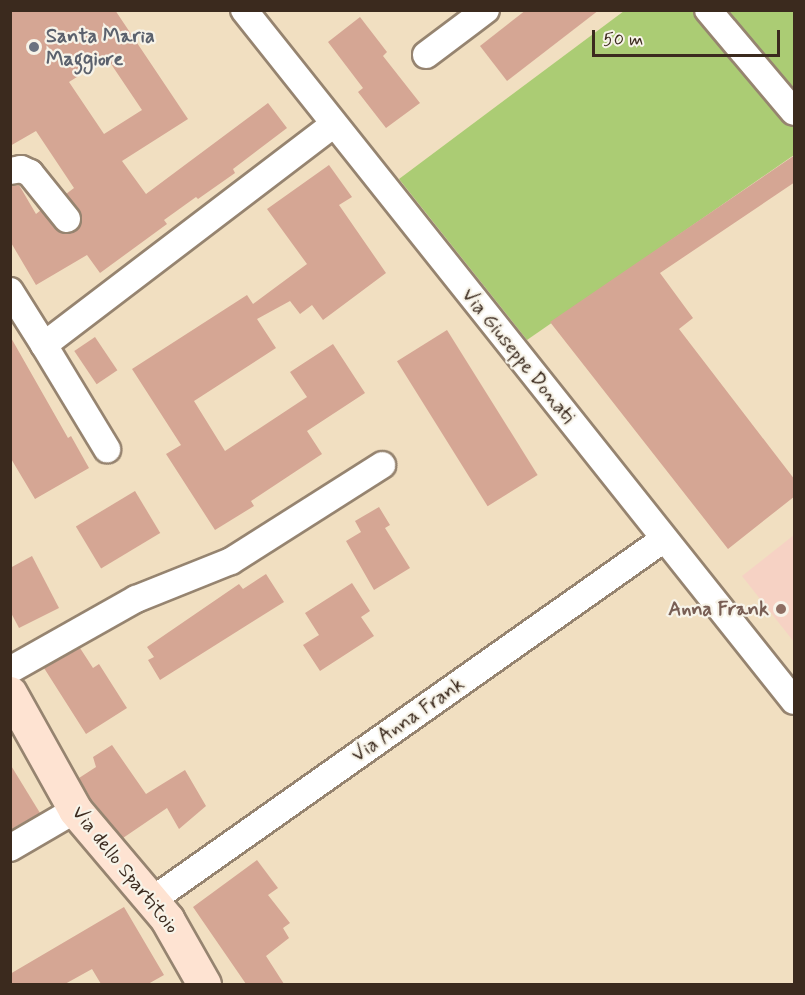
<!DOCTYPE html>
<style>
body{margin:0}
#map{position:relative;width:805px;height:995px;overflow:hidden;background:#f1dfc1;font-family:Mynerve,sans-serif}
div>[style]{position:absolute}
.built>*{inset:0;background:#f6d2c4}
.green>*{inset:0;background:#abcc74}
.building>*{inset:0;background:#d5a694;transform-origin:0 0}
.roads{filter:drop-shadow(2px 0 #968470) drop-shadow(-2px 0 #968470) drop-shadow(0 2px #968470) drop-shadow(0 -2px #968470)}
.street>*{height:26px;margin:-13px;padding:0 13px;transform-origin:13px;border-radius:13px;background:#fff}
.secondary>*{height:33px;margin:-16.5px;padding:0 16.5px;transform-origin:16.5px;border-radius:16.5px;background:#fee3d2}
.dots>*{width:16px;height:16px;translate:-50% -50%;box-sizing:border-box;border:3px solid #f7f3e8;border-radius:50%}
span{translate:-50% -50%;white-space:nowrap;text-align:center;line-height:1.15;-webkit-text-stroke:4.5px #f7f3e8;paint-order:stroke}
.worship-label{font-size:20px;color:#5b616d;font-weight:700}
.left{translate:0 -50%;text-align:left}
.street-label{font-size:20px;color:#3b2a1e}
.education-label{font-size:20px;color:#785e54;font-weight:700}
.right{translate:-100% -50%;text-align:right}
.frame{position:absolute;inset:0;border:12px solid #3b2a1e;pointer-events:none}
.scale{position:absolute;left:592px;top:30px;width:188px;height:27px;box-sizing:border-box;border:3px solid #3b2a1e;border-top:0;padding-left:8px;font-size:18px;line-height:21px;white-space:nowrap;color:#3b2a1e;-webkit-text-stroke:4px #f7f3e8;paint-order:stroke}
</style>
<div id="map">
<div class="built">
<i style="clip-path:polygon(794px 535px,794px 642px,742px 576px)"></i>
</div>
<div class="green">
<i style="clip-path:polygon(624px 11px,698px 11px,794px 124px,794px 155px,527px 340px,399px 179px)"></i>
<i style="clip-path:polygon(717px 11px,794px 11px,794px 100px)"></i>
</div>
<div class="building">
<i style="clip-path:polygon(evenodd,10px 10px,115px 10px,188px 119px,122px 161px,146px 194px,268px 103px,287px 128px,233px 169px,235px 173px,198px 199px,196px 197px,164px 220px,167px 224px,100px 273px,87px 255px,36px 285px,10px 241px,10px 186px,19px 185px,36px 214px,41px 210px,61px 233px,76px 231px,82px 217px,66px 194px,74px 188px,36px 131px,10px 146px,10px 10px,107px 58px,142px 110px,104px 134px,69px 82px,107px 58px)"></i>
<i style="clip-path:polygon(526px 10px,599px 10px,507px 81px,480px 46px)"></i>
<i style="clip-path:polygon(360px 17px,387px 52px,383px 56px,420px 103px,386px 128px,358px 92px,363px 88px,328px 42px)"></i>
<i style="clip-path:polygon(795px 155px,795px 182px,660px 273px,693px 318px,679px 329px,795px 480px,795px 496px,728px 549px,550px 322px)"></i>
<i style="clip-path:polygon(329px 165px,352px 197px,339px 205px,386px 273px,323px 320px,312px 305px,300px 314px,290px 301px,257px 319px,276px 348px,194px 401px,225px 451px,307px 397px,290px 372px,333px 344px,365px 393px,307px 431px,322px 454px,251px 501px,254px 506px,215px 530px,166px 454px,181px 445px,132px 369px,247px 295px,253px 304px,307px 264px,267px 209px)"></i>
<i style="left:447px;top:330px;width:171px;height:59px;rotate:58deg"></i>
<i style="clip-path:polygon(10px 336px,68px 438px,71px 436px,89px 468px,35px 499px,10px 457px)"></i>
<i style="left:95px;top:337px;width:40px;height:25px;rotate:56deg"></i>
<i style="left:135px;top:491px;width:49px;height:69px;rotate:59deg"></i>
<i style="clip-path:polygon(379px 507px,390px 525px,385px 528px,410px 568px,374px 590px,346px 541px,361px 532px,355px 521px)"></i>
<i style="clip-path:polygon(32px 556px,59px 608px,19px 628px,10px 611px,10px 568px)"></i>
<i style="clip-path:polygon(266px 574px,284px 602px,160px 680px,148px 660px,154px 657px,147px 647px,239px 584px,243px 589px)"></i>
<i style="clip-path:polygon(352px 583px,370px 611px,361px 617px,374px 636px,320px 671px,303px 645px,319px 635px,305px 613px)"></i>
<i style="clip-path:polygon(80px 648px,93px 668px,99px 664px,127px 708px,86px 734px,44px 668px)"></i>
<i style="clip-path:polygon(112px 745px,146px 794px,185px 770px,206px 806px,179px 829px,167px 808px,123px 838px,91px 799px,79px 778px,96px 767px,93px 757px)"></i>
<i style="clip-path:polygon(10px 764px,40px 813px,10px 830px)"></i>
<i style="clip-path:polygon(257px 860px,278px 888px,268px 895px,290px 923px,283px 928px,289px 938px,266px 956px,284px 984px,246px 984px,193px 907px)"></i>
<i style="clip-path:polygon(124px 907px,164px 975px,148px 984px,101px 984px,92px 969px,65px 984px,10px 984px,10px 974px)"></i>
</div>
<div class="roads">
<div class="street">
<i style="left:244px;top:10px;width:883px;rotate:51.48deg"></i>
<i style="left:708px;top:10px;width:133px;rotate:49.9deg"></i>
<i style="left:426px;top:55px;width:75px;rotate:-36.9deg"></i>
<i style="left:10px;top:171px;width:11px;rotate:-10deg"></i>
<i style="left:21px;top:169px;width:10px;rotate:24deg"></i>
<i style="left:30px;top:173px;width:59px;rotate:51.2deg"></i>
<i style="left:10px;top:291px;width:64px;rotate:57.8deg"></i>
<i style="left:44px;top:345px;width:363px;rotate:-37.3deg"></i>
<i style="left:44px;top:345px;width:122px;rotate:58.8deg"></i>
<i style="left:10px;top:670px;width:145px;rotate:-29.4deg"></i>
<i style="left:136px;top:599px;width:102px;rotate:-21.8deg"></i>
<i style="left:231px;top:561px;width:179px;rotate:-32.4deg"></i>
<i style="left:10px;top:848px;width:75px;rotate:-30.3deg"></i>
<i style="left:151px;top:901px;width:628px;rotate:-35.21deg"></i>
</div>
<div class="secondary">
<i style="left:10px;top:693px;width:134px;rotate:60.9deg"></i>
<i style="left:75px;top:810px;width:143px;rotate:49.8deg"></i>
<i style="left:167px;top:919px;width:75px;rotate:60.4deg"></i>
</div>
</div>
<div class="dots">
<i style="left:34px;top:47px;background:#6b7280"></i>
<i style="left:781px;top:609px;background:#8d6e63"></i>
</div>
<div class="worship-label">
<span class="left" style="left:46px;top:48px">Santa Maria<br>Maggiore</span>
</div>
<div class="street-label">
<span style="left:518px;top:356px;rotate:51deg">Via Giuseppe Donati</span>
<span style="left:408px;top:720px;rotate:-35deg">Via Anna Frank</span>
<span style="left:125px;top:870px;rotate:51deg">Via dello Spartitoio</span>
</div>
<div class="education-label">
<span class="right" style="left:769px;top:609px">Anna Frank</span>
</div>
<div class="frame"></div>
<div class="scale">50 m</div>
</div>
